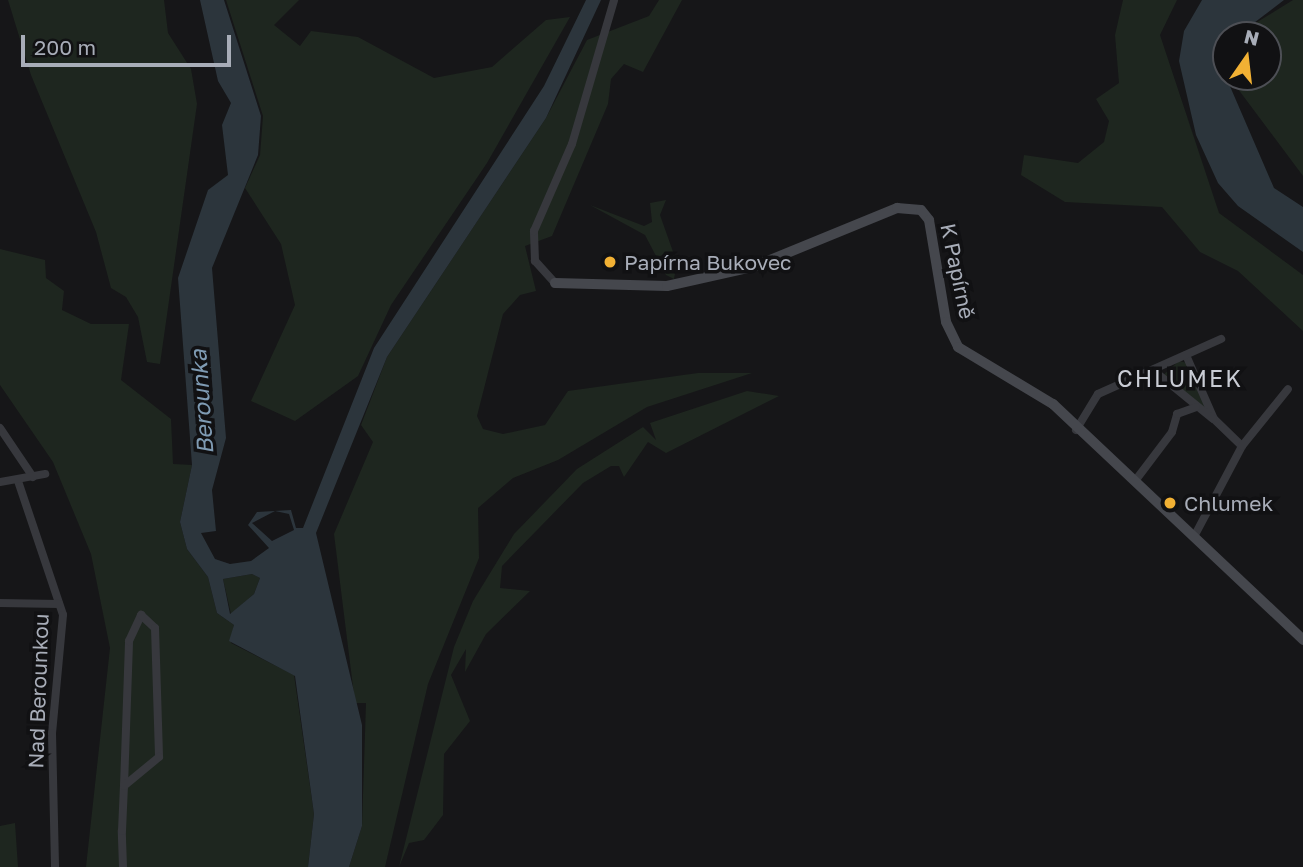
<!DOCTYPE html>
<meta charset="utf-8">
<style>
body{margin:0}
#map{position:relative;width:1303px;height:867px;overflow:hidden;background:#161618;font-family:"Golos Text",sans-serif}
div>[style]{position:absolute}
.green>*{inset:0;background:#1e261f}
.water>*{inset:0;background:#2c353c}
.street>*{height:8px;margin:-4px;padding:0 4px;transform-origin:4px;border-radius:4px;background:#37383d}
.secondary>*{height:10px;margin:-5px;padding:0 5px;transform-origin:5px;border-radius:5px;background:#45474d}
.dots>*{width:19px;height:19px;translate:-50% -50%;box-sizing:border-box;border:4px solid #111113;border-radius:50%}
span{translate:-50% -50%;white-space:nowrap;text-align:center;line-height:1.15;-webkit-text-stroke:7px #111113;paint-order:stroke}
.poi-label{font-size:21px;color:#a8adb8}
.left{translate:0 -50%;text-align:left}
.street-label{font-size:21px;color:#a8adb8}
.neighbourhood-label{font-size:23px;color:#c9ccd4;letter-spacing:2px}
.water-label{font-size:23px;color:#7f9bb3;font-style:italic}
.north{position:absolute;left:1212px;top:21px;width:70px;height:70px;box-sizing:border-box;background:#111113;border:2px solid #4d4f55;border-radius:50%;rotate:14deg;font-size:19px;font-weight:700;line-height:28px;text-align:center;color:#a8adb8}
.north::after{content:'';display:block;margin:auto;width:24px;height:32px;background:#f2b134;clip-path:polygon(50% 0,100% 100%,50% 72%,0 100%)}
.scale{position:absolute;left:21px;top:35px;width:210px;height:32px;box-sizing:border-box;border:4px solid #a8adb8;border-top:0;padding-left:9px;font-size:21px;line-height:24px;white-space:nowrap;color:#a8adb8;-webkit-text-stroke:5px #111113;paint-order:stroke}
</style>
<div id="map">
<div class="green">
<i style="clip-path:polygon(8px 0,164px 0,168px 33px,191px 69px,197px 104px,160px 364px,147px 362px,138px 317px,126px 297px,111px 288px,96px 232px,31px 75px)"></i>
<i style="clip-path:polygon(226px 0,299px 0,274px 25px,300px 46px,311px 31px,358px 37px,434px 78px,492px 67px,546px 20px,570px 17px,487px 163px,391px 305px,358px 376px,295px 421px,251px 401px,295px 305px,281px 244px,245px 188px,260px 155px,263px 116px)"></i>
<i style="clip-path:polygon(659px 0,682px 0,643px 72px,624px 64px,611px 79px,608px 104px,552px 236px,525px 246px,536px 291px,520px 295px,503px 314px,477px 416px,483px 429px,503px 434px,545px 425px,568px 391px,698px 373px,752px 373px,647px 407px,558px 460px,513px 478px,478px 508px,479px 558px,428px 684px,385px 867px,349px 867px,362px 826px,366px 703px,355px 703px,334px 534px,373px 442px,361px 425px,387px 357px,546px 118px,587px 40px,649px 16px)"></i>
<i style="clip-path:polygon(1123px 0,1177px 0,1160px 35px,1219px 213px,1303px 275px,1303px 331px,1238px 271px,1200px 252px,1162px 207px,1065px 202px,1021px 175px,1024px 155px,1078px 163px,1104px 142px,1109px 121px,1096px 99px,1119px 83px,1115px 35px)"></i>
<i style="clip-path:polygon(1293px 0,1303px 0,1303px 176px,1235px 85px,1238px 77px,1268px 77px,1268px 35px,1251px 35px,1254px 24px)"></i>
<i style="clip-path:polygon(666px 200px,660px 215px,677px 263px,674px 279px,666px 275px,645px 235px,590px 205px,644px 226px,652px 222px,650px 203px)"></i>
<i style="clip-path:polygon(0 249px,45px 260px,46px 278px,64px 291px,62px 310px,91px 324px,129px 324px,121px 380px,171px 419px,173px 464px,192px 465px,180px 522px,187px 549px,208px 577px,217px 613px,234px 625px,231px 643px,294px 675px,314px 814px,308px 867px,86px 867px,110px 648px,91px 554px,53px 462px,0 385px)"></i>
<i style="clip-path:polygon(1179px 361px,1188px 363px,1211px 415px,1163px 375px)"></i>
<i style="clip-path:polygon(747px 391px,779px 396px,666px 453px,648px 442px,624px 477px,619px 466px,611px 466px,583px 483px,502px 566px,500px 588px,530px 591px,486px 634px,465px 672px,466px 649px,451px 675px,470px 721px,444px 754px,443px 815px,424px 840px,409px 843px,399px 867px,454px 647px,473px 601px,514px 534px,577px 469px,643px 427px,656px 440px,650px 423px)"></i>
<i style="clip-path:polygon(252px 574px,260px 578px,254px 594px,231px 614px,223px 579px)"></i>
<i style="clip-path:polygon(15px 823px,18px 867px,0 867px,0 826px)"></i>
</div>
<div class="water">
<i style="clip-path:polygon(evenodd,200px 0,224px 0,261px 116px,258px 155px,212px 268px,226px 438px,212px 490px,216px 531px,201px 533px,215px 559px,230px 564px,251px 561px,269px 548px,248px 525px,257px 512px,291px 510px,296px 528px,303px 528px,374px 348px,544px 86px,586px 0,601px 0,546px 118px,387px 357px,316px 533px,362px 725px,362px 826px,349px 867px,308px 867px,314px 814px,295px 676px,229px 641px,234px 625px,217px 613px,208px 577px,187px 549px,180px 522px,192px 465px,178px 278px,208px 190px,228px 175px,222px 125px,231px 103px,218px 81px,200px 0,275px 511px,289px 514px,294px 530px,272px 541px,252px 523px,275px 511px,200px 0,252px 574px,260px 578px,254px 594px,230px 614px,223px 579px,252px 574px)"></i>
<i style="clip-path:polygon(1202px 0,1284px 0,1238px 35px,1226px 35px,1226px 77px,1274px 188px,1303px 207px,1303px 252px,1238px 206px,1218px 183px,1196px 135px,1179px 61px,1184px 31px)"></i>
</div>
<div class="street">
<i style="left:555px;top:283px;width:30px;rotate:-132deg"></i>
<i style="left:535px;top:261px;width:30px;rotate:-92deg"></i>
<i style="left:534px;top:231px;width:95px;rotate:-66.4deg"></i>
<i style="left:572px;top:144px;width:150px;rotate:-73.7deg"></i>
<i style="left:1186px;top:355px;width:70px;rotate:66.4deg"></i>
<i style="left:1214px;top:419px;width:39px;rotate:44deg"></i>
<i style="left:1153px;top:370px;width:77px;rotate:39.2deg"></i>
<i style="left:0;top:428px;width:59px;rotate:56deg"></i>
<i style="left:1076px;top:430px;width:42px;rotate:-58.6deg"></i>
<i style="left:1098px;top:394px;width:135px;rotate:-24.1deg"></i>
<i style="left:18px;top:481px;width:141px;rotate:71.4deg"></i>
<i style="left:63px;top:615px;width:119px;rotate:95.3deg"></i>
<i style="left:52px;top:733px;width:134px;rotate:88.7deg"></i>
<i style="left:1135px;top:481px;width:61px;rotate:-52.9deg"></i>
<i style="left:1172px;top:432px;width:19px;rotate:-74deg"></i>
<i style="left:1177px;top:414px;width:20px;rotate:-20deg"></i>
<i style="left:0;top:482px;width:46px;rotate:-10.1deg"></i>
<i style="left:1196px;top:533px;width:98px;rotate:-62.1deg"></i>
<i style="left:1242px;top:446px;width:73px;rotate:-51.1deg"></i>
<i style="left:0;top:603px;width:59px;rotate:1deg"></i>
<i style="left:123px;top:867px;width:36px;rotate:-92deg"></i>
<i style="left:122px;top:831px;width:45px;rotate:-87.5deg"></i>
<i style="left:124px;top:786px;width:145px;rotate:-88deg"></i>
<i style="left:129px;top:641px;width:29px;rotate:-65deg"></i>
<i style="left:141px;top:615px;width:19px;rotate:43deg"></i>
<i style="left:155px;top:628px;width:129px;rotate:88.2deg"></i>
<i style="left:159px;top:757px;width:45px;rotate:140.4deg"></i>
</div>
<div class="secondary">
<i style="left:555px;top:283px;width:112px;rotate:1.5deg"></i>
<i style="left:667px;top:286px;width:88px;rotate:-12.5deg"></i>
<i style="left:753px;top:267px;width:156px;rotate:-22.3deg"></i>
<i style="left:897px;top:208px;width:24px;rotate:5deg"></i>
<i style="left:921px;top:210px;width:13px;rotate:51deg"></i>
<i style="left:929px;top:220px;width:103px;rotate:80.5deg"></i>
<i style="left:946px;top:322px;width:28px;rotate:64deg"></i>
<i style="left:958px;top:347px;width:111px;rotate:31deg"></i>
<i style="left:1053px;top:404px;width:344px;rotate:43.3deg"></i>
</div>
<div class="dots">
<i style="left:610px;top:262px;background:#f2b134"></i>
<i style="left:1170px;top:503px;background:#f2b134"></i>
</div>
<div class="poi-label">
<span class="left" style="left:624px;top:262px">Papírna Bukovec</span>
<span class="left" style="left:1184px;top:503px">Chlumek</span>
</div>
<div class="street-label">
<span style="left:958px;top:271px;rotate:78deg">K Papírně</span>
<span style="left:38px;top:691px;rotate:-88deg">Nad Berounkou</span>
</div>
<div class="neighbourhood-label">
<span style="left:1180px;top:378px">CHLUMEK</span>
</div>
<div class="water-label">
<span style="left:201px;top:402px;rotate:-94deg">Berounka</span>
</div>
<div class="north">N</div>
<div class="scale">200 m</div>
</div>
